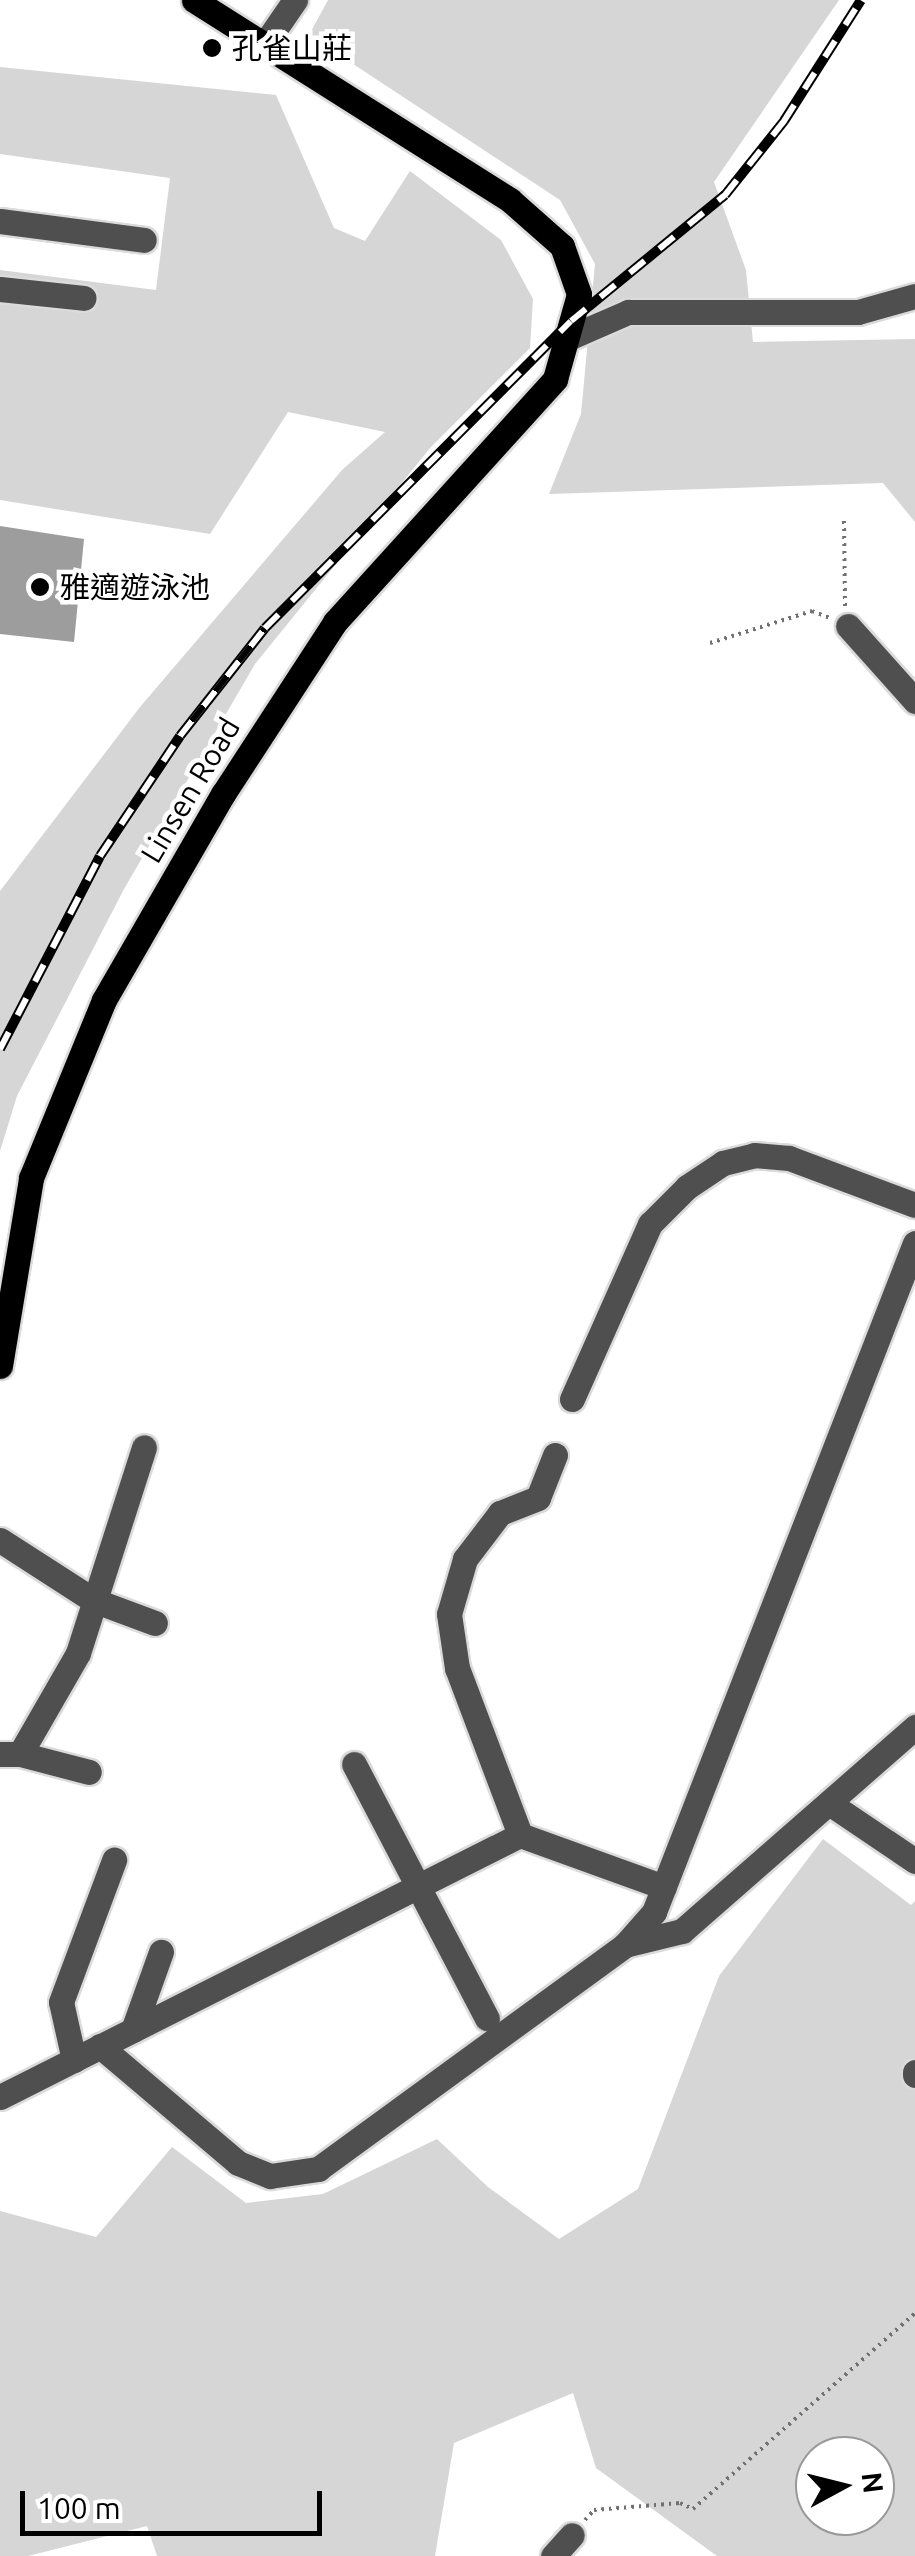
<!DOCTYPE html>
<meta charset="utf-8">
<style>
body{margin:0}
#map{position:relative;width:915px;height:2556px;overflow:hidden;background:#fff;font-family:Ubuntu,"Noto Sans TC",sans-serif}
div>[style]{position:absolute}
.green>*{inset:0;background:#d6d6d6}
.water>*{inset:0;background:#9d9d9d}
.path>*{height:4px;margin-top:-2px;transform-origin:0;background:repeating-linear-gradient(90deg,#717171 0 2.5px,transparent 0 7.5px)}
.roads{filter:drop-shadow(2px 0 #dbdbdb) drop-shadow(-2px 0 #dbdbdb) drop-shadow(0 2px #dbdbdb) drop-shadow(0 -2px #dbdbdb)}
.minor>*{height:25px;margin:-12.5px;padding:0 12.5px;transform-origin:12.5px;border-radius:12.5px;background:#4f4f4f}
.major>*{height:25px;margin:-12.5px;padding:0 12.5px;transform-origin:12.5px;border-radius:12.5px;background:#000}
.rail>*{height:10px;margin-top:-5px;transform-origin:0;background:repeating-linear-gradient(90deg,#fff 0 19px,#000 0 38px);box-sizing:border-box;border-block:2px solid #000}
.dots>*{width:28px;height:28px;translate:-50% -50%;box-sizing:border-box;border:5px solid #fff;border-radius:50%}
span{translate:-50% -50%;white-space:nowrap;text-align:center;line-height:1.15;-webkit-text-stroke:9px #fff;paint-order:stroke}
.poi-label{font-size:30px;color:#000}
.left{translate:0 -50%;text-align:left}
.street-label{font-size:30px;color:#000}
.north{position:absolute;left:795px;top:2436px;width:100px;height:100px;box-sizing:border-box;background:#fff;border:2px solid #999;border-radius:50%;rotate:83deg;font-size:28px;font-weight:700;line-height:40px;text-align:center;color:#000}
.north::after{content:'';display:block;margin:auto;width:35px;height:45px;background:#000;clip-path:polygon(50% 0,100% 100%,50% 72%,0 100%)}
.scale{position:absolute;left:20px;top:2491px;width:302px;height:45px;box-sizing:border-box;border:5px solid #000;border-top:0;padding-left:12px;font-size:30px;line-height:35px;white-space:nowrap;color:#000;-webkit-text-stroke:8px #fff;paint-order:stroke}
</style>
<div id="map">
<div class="green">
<i style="clip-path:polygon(328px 0,839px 0,714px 182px,746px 270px,753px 342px,915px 339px,915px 522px,883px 483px,549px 494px,581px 414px,595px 264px,560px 200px,309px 35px)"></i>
<i style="clip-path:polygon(0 67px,276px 95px,334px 228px,365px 241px,410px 171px,501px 240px,533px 299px,530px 348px,431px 447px,255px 664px,124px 889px,17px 1096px,0 1151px,0 891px,140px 707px,342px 470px,385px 432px,288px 412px,210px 534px,0 500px,0 270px,156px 290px,170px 178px,0 154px)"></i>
<i style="clip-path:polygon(evenodd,823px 1839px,911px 1905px,915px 1901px,915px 2556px,717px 2556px,596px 2468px,573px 2393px,454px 2443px,435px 2556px,157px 2556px,147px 2526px,28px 2556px,0 2556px,0 2211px,96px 2237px,172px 2147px,246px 2203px,323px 2194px,437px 2139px,488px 2187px,559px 2239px,638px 2189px,719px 1976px,823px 1839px,815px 2456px,875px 2456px,875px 2516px,815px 2516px,815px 2456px)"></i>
</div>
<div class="water">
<i style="clip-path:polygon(0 526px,84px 539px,74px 642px,0 634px)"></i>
</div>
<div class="path">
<i style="left:844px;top:521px;width:85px;rotate:89.3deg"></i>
<i style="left:710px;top:643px;width:107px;rotate:-17.4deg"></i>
<i style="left:812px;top:611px;width:19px;rotate:21deg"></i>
<i style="left:585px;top:2520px;width:13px;rotate:-48deg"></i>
<i style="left:594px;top:2510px;width:86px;rotate:-4.7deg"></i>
<i style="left:680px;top:2503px;width:14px;rotate:25deg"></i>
<i style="left:693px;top:2509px;width:296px;rotate:-41.4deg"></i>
</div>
<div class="roads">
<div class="minor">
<i style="left:264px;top:45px;width:55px;rotate:-55.4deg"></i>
<i style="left:0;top:221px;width:145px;rotate:7.5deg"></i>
<i style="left:0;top:289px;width:84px;rotate:6.1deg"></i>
<i style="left:566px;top:339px;width:68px;rotate:-23.5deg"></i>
<i style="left:628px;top:312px;width:230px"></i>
<i style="left:858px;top:312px;width:59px;rotate:-15.7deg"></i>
<i style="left:848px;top:626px;width:101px;rotate:48.2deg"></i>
<i style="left:572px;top:1399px;width:192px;rotate:-66deg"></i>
<i style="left:650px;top:1224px;width:52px;rotate:-45deg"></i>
<i style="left:687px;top:1187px;width:43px;rotate:-33.7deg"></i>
<i style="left:723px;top:1163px;width:32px;rotate:-14deg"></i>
<i style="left:754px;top:1155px;width:35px;rotate:5deg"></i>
<i style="left:789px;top:1158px;width:134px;rotate:20.5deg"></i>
<i style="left:555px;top:1455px;width:46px;rotate:111.6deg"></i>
<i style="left:538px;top:1498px;width:41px;rotate:158.5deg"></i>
<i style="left:500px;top:1513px;width:58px;rotate:127.3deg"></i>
<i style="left:465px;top:1559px;width:57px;rotate:106.2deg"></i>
<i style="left:449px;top:1614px;width:55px;rotate:81.6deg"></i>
<i style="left:457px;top:1668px;width:178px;rotate:69.3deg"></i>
<i style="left:520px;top:1835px;width:153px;rotate:19.9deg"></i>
<i style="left:0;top:1540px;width:111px;rotate:32.8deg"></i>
<i style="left:93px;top:1600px;width:66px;rotate:20.4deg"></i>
<i style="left:0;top:1754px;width:20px"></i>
<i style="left:20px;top:1754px;width:116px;rotate:-60.1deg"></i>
<i style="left:78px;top:1653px;width:216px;rotate:-72.2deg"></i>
<i style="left:20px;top:1754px;width:71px;rotate:14.6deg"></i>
<i style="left:354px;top:1764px;width:287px;rotate:62.4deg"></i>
<i style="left:829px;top:1803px;width:104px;rotate:34deg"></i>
<i style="left:625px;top:1945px;width:44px;rotate:-48.7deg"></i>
<i style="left:654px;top:1912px;width:718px;rotate:-68.69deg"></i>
<i style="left:133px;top:2030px;width:83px;rotate:-70.3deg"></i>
<i style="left:100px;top:2046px;width:181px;rotate:40.3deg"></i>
<i style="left:238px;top:2163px;width:35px;rotate:22deg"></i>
<i style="left:270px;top:2176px;width:49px;rotate:-8.3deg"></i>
<i style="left:318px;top:2169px;width:380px;rotate:-36.1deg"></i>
<i style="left:625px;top:1945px;width:59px;rotate:-13.8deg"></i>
<i style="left:682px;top:1931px;width:310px;rotate:-41.2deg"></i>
<i style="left:74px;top:2060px;width:59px;rotate:-102.6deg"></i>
<i style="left:61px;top:2002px;width:152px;rotate:-69.5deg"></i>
<i style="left:915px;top:2075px;width:3px;rotate:-90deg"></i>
<i style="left:0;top:2097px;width:582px;rotate:-26.74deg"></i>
<i style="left:553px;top:2556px;width:28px;rotate:-48deg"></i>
</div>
<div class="major">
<i style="left:0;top:1366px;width:191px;rotate:-80.6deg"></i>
<i style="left:31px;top:1178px;width:192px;rotate:-67.7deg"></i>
<i style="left:104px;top:1000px;width:238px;rotate:-60deg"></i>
<i style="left:223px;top:794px;width:205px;rotate:-56.9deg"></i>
<i style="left:335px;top:622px;width:328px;rotate:-47.8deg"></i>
<i style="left:555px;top:379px;width:88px;rotate:-74.2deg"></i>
<i style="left:579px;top:294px;width:51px;rotate:-109.5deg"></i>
<i style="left:562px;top:246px;width:69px;rotate:-138.5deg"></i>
<i style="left:510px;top:200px;width:374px;rotate:-147.7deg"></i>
</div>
</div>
<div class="rail">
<i style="left:0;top:1049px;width:217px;rotate:-62.6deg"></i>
<i style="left:100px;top:856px;width:144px;rotate:-56.3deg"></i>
<i style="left:180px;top:736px;width:137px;rotate:-51.8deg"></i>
<i style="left:265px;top:628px;width:433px;rotate:-45.1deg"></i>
<i style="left:571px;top:321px;width:199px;rotate:-39.3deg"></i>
<i style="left:725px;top:195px;width:95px;rotate:-51.4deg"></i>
<i style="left:784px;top:121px;width:143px;rotate:-57.5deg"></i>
</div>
<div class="dots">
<i style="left:212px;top:48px;background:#000"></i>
<i style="left:40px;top:587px;background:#000"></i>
</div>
<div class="poi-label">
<span class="left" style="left:232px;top:48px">孔雀山莊</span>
<span class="left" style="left:60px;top:587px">雅適遊泳池</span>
</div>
<div class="street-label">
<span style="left:190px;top:790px;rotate:-59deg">Linsen Road</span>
</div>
<div class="north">N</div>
<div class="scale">100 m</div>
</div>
